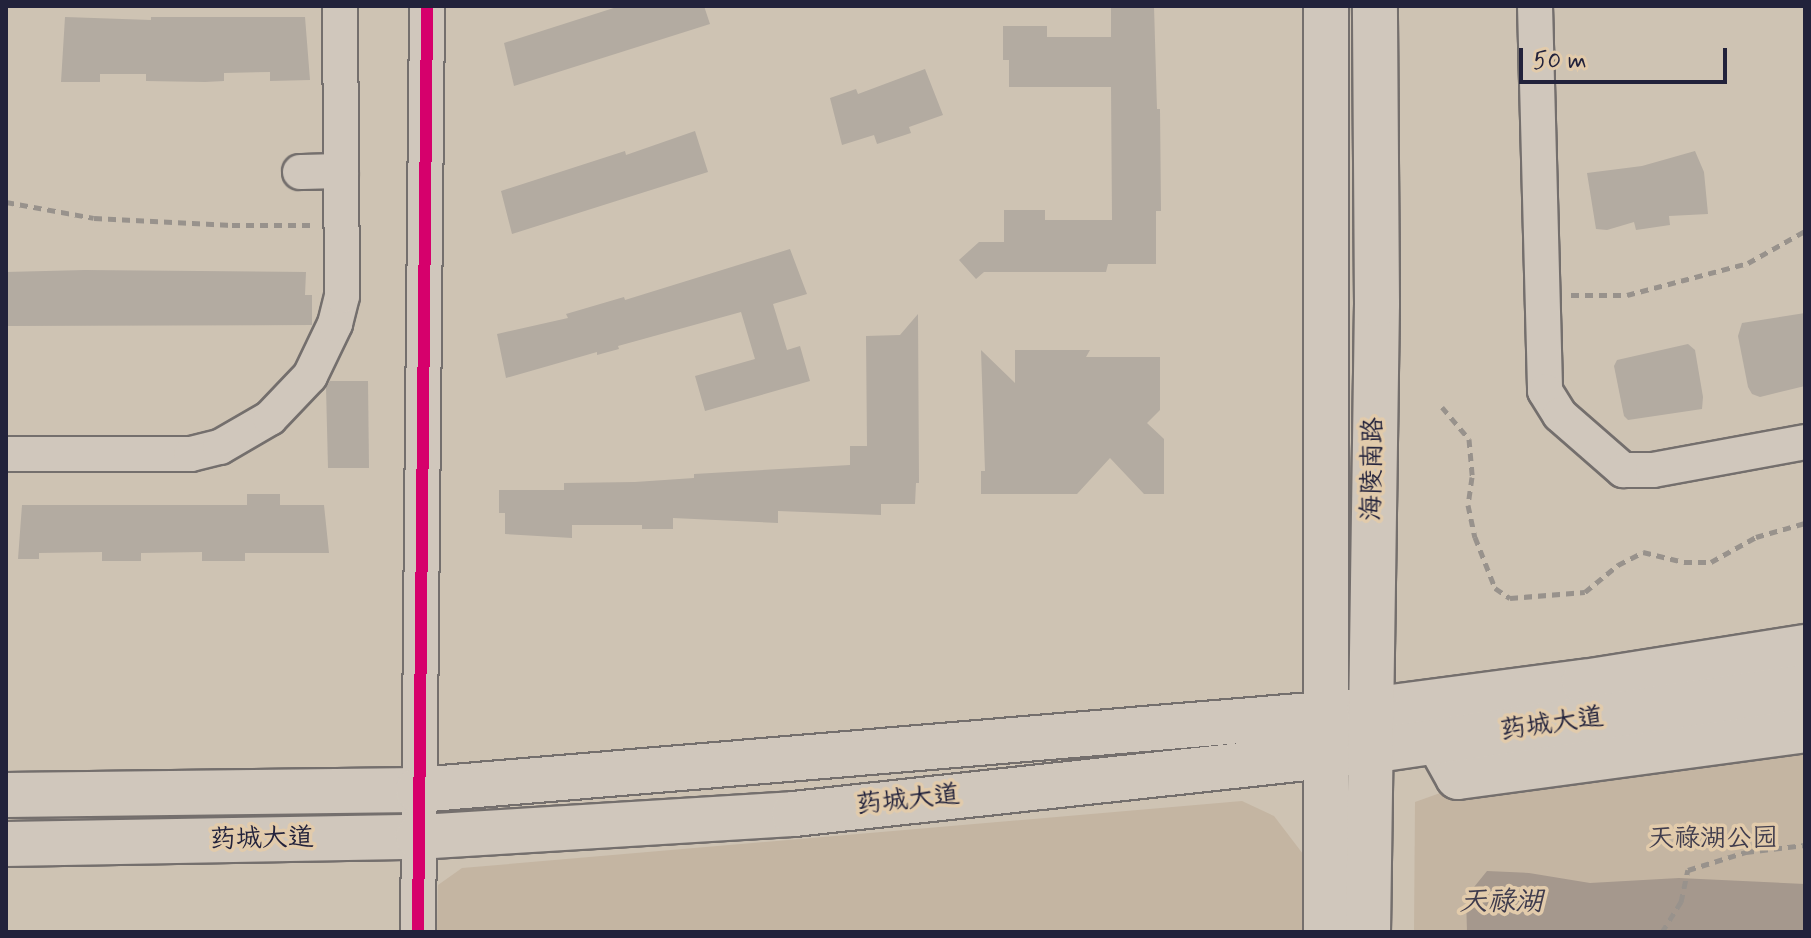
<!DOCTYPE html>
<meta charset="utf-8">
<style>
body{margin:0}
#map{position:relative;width:1811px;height:938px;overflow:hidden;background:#cec3b3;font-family:Mynerve,"LXGW WenKai TC",sans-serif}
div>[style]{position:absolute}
.green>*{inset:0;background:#c4b5a2}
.water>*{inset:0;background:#a5988d}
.building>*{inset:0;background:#b3aba1}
.path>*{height:5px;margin-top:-2.5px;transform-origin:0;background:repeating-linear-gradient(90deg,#98928c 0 8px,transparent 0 14px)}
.roads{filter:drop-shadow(2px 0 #746f6d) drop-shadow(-2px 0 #746f6d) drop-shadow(0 2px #746f6d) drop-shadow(0 -2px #746f6d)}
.minor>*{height:34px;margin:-17px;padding:0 17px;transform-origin:17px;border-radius:17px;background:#d0c7bc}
.major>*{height:44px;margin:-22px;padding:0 22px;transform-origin:22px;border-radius:22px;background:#d0c7bc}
.cycleway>*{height:12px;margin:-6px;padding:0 6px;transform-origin:6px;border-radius:6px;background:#d6006c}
span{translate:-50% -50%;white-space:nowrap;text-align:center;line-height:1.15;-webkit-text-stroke:7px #e2cbab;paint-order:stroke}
.street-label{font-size:26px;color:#22223b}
.park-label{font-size:26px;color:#413d4d}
.water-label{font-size:28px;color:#3e3b4c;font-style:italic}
.frame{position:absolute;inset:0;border:8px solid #22223b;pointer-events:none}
.scale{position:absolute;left:1519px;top:48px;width:208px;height:36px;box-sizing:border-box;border:4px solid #22223b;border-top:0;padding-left:10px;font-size:24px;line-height:28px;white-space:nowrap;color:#22223b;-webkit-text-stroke:6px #e2cbab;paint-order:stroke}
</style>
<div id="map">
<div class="green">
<i style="clip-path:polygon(1805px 736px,1805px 932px,1414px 932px,1415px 802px,1485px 777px)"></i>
<i style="clip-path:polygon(1242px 801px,1274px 816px,1303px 854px,1303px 932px,437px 932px,438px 885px,462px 868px)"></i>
</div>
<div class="water">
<i style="clip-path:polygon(1487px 871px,1529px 873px,1590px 883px,1679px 878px,1805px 884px,1805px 932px,1467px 932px,1466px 897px)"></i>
</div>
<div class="building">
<i style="clip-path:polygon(620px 6px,704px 6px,710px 24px,514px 86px,504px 43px)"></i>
<i style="clip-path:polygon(1111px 6px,1154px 6px,1157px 109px,1160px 109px,1161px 211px,1156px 211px,1156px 264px,1108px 264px,1106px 272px,984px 272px,976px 279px,959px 260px,979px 242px,1004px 242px,1004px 210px,1045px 210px,1045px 220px,1112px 220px,1111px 87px,1009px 87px,1009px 60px,1003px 60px,1003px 26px,1047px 26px,1047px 37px,1111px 37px)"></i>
<i style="clip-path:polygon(65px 17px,151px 20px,151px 17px,305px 17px,310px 80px,270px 81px,270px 72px,224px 73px,224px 81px,205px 82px,146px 81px,146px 74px,100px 74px,100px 82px,61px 82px)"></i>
<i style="clip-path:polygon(925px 69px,943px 115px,909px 127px,911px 133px,877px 144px,874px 135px,842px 145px,830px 98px,856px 89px,858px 94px)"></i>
<i style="clip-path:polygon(695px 131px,708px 172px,512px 234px,501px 191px,625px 151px,626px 155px)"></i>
<i style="clip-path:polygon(1695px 151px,1704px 172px,1708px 214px,1669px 216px,1670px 225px,1636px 230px,1634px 222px,1607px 230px,1596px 229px,1587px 173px,1642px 166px)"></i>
<i style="clip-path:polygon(790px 249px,807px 294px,773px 304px,787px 350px,800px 346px,810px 381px,705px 411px,695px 376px,755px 359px,741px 312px,618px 346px,619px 349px,597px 355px,597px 352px,506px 378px,497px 334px,568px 318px,566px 314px,624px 297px,625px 300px)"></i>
<i style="clip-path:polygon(85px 270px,306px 272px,305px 295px,312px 295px,312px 325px,6px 326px,6px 272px)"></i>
<i style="clip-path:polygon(1805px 313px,1805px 386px,1760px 397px,1752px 394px,1748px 387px,1738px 336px,1742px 323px)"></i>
<i style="clip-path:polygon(918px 314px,919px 483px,916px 483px,915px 504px,881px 504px,881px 515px,778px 511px,778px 523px,673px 518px,673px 529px,642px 529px,642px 525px,572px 525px,572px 538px,505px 534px,505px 513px,499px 513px,499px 490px,564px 490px,564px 483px,635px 482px,694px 478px,694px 474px,850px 465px,850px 446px,867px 446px,866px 336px,900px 335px)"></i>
<i style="clip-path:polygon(1688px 344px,1695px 350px,1703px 397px,1702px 409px,1628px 420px,1624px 416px,1614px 366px,1617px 360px)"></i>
<i style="clip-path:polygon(981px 350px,1015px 383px,1015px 350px,1090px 350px,1086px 357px,1160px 357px,1160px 410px,1147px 423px,1164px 439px,1164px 494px,1144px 494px,1110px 458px,1077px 494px,981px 494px,981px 471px,985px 471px)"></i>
<i style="clip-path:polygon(330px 381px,368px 381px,369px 468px,328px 468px,326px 387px)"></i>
<i style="clip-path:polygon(247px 494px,280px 494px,280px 505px,324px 505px,329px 553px,245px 553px,245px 561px,202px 561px,202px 552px,141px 553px,141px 561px,102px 561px,102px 552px,39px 553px,39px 559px,18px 559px,22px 505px,247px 505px)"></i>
</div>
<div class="path">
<i style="left:6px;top:202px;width:89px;rotate:10.3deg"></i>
<i style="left:94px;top:218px;width:138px;rotate:2.9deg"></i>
<i style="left:232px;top:225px;width:79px"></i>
<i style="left:1571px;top:295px;width:56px"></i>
<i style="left:1627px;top:295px;width:125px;rotate:-14.8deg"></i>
<i style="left:1748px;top:263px;width:65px;rotate:-29.3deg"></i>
<i style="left:1442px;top:407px;width:42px;rotate:49.8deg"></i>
<i style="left:1469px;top:439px;width:38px;rotate:85deg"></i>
<i style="left:1472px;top:477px;width:28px;rotate:98deg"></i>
<i style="left:1468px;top:505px;width:33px;rotate:78deg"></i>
<i style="left:1475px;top:537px;width:55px;rotate:68.6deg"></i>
<i style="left:1495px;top:588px;width:18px;rotate:34deg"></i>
<i style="left:1510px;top:598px;width:75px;rotate:-4.6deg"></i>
<i style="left:1585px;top:592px;width:43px;rotate:-39.3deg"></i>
<i style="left:1618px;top:565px;width:28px;rotate:-27deg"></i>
<i style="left:1643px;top:552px;width:42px;rotate:13.7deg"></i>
<i style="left:1684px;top:562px;width:27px"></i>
<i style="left:1711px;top:562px;width:51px;rotate:-29.1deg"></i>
<i style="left:1756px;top:537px;width:51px;rotate:-15.9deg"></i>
<i style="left:1662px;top:932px;width:36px;rotate:-58deg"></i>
<i style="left:1681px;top:902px;width:33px;rotate:-78deg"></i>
<i style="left:1688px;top:870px;width:61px;rotate:-17.2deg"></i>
<i style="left:1746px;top:852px;width:59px;rotate:-6.8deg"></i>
</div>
<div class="roads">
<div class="minor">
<i style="left:1535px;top:6px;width:385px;rotate:88.5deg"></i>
<i style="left:1545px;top:391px;width:28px;rotate:58deg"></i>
<i style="left:1560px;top:415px;width:84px;rotate:41.1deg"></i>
<i style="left:1623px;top:470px;width:30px"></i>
<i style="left:1653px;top:470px;width:155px;rotate:-10.4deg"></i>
<i style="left:300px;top:172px;width:41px;rotate:-1.4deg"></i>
<i style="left:6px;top:454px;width:185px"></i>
<i style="left:191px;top:454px;width:30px;rotate:-14deg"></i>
<i style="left:220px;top:447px;width:58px;rotate:-30.1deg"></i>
<i style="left:270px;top:418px;width:58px;rotate:-46.4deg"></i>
<i style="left:310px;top:376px;width:58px;rotate:-64.3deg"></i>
<i style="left:335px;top:324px;width:29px;rotate:-76deg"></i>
<i style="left:342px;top:296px;width:290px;rotate:-90.4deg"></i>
<i style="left:418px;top:932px;width:926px;rotate:-89.44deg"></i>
</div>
<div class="major">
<i style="left:1326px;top:6px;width:926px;rotate:90deg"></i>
<i style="left:1438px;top:741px;width:41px;rotate:60.9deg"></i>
<i style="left:1458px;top:777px;width:350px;rotate:-7.7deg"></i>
<i style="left:6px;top:795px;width:412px;rotate:-0.7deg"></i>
<i style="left:418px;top:790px;width:955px;rotate:-4.8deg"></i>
<i style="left:1370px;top:710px;width:216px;rotate:-7.5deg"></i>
<i style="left:1584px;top:682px;width:224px;rotate:-9deg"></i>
<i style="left:6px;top:844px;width:412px;rotate:-1deg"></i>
<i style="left:418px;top:837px;width:377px;rotate:-3.5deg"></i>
<i style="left:794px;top:814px;width:579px;rotate:-6.24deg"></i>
<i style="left:1370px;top:751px;width:440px;rotate:-8.4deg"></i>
<i style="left:1368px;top:932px;width:628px;rotate:-89.18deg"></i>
<i style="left:1377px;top:304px;width:298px;rotate:-90.4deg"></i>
</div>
</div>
<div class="cycleway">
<i style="left:418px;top:932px;width:926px;rotate:-89.44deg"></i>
</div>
<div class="street-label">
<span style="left:1374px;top:469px;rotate:-89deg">海陵南路</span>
<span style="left:1552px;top:725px;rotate:-8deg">药城大道</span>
<span style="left:908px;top:801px;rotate:-6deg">药城大道</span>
<span style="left:262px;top:840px;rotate:-1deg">药城大道</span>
</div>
<div class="park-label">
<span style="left:1713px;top:840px">天禄湖公园</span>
</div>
<div class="water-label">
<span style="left:1501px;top:903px">天禄湖</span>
</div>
<div class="frame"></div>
<div class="scale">50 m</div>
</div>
